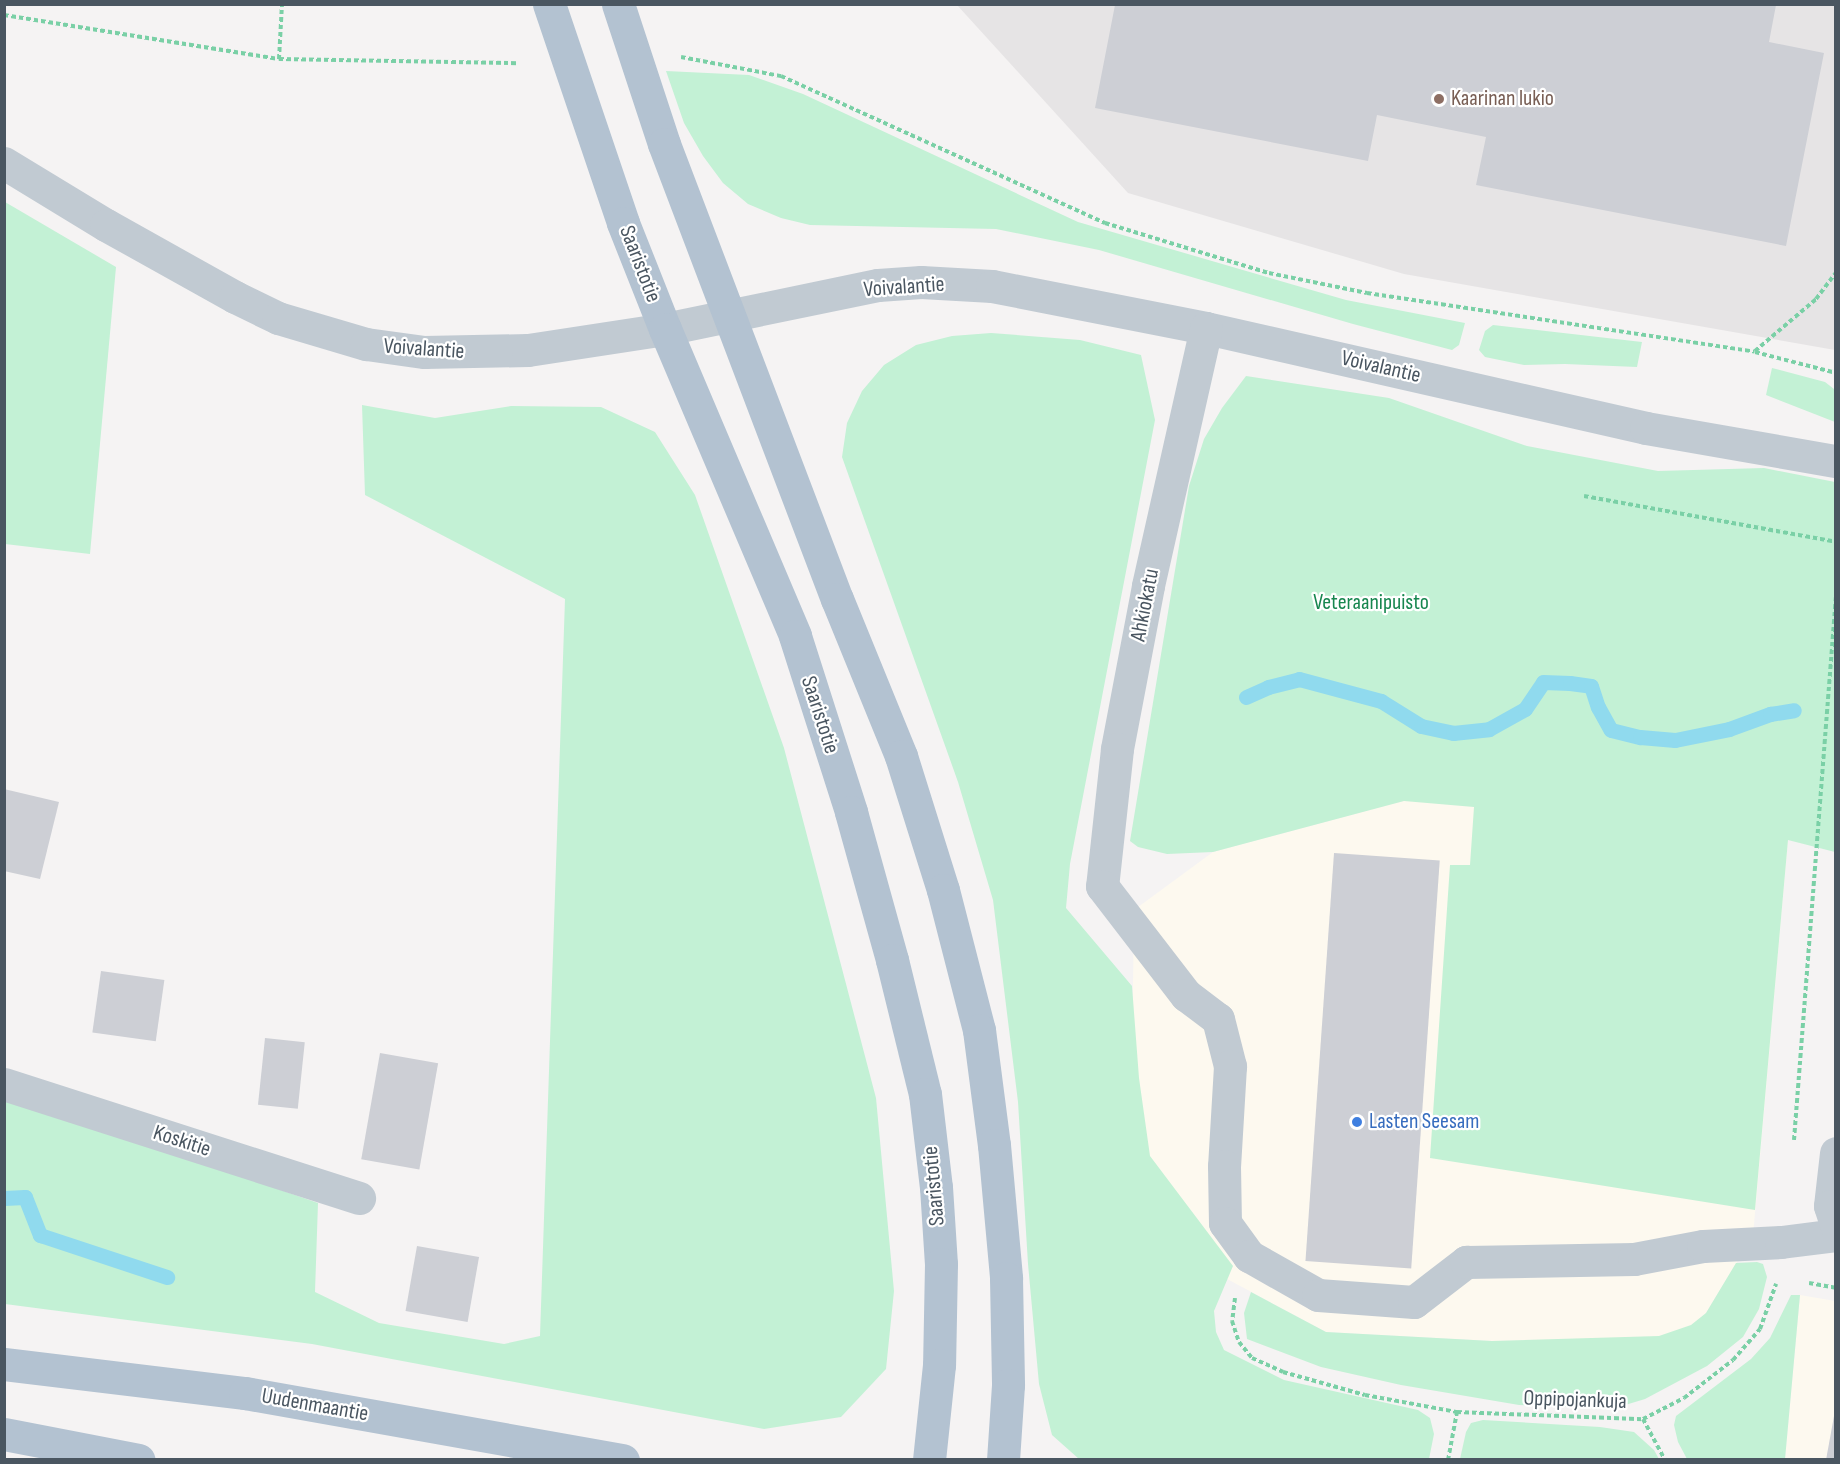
<!DOCTYPE html>
<style>
body{margin:0}
#map{position:relative;width:1840px;height:1464px;overflow:hidden;background:#f5f3f3;font-family:"Sofia Sans Condensed",sans-serif}
div>[style]{position:absolute}
.commercial>*{inset:0;background:#fdf9ef}
.education>*{inset:0;background:#e6e4e5}
.green>*{inset:0;background:#c3f1d5}
.stream>*{height:15px;margin:-7.5px;padding:0 7.5px;transform-origin:7.5px;border-radius:7.5px;background:#90daee}
.building>*{inset:0;background:#cdcfd5;transform-origin:0 0}
.path>*{height:4px;margin-top:-2px;transform-origin:0;background:repeating-linear-gradient(90deg,#7ad0a6 0 4.5px,transparent 0 7.5px)}
.minor>*{height:33px;margin:-16.5px;padding:0 16.5px;transform-origin:16.5px;border-radius:16.5px;background:#c1cad2}
.major>*{height:33px;margin:-16.5px;padding:0 16.5px;transform-origin:16.5px;border-radius:16.5px;background:#b3c2d1}
.dots>*{width:16px;height:16px;translate:-50% -50%;box-sizing:border-box;border:3px solid #fff;border-radius:50%}
span{translate:-50% -50%;white-space:nowrap;text-align:center;line-height:1.15;-webkit-text-stroke:4.5px #fff;paint-order:stroke}
.education-label{font-size:22px;color:#785e54}
.left{translate:0 -50%;text-align:left}
.street-label{font-size:22px;color:#4a5661}
.park-label{font-size:22px;color:#17864f}
.shop-label{font-size:22px;color:#366cbe}
.frame{position:absolute;inset:0;border:6px solid #4a5661;pointer-events:none}
</style>
<div id="map">
<div class="commercial">
<i style="clip-path:polygon(1473px 782px,1788px 840px,1753px 1236px,1690px 1339px,1492px 1341px,1326px 1332px,1214px 1272px,1131px 1133px,1134px 910px,1213px 852px)"></i>
<i style="clip-path:polygon(1800px 1295px,1835px 1301px,1835px 1459px,1785px 1460px)"></i>
</div>
<div class="education">
<i style="clip-path:polygon(957px 5px,1835px 5px,1835px 350px,1404px 274px,1128px 193px)"></i>
</div>
<div class="green">
<i style="clip-path:polygon(666px 71px,749px 75px,803px 94px,1078px 222px,1346px 300px,1465px 323px,1459px 345px,1452px 350px,1353px 324px,1099px 250px,996px 229px,810px 225px,781px 218px,748px 204px,723px 183px,703px 156px,684px 123px)"></i>
<i style="clip-path:polygon(5px 202px,116px 267px,90px 554px,5px 544px)"></i>
<i style="clip-path:polygon(1493px 325px,1642px 342px,1637px 367px,1565px 364px,1524px 365px,1485px 357px,1479px 350px,1485px 331px)"></i>
<i style="clip-path:polygon(991px 333px,1080px 340px,1141px 355px,1155px 420px,1070px 864px,1066px 908px,1132px 986px,1139px 1078px,1150px 1156px,1233px 1266px,1214px 1311px,1216px 1332px,1224px 1350px,1284px 1380px,1418px 1410px,1430px 1418px,1434px 1434px,1429px 1459px,1079px 1459px,1052px 1435px,1039px 1384px,1028px 1264px,1018px 1102px,993px 900px,958px 782px,842px 457px,847px 423px,862px 391px,884px 365px,916px 345px,952px 336px)"></i>
<i style="clip-path:polygon(1772px 368px,1825px 382px,1834px 389px,1835px 422px,1766px 395px)"></i>
<i style="clip-path:polygon(1246px 376px,1389px 398px,1527px 446px,1658px 471px,1764px 468px,1835px 482px,1835px 852px,1788px 840px,1755px 1210px,1430px 1158px,1450px 865px,1470px 865px,1474px 807px,1404px 801px,1213px 852px,1167px 854px,1138px 847px,1130px 841px,1189px 486px,1204px 439px,1222px 408px)"></i>
<i style="clip-path:polygon(362px 405px,435px 418px,511px 406px,601px 407px,655px 432px,695px 495px,784px 748px,876px 1098px,894px 1291px,886px 1369px,841px 1417px,764px 1429px,312px 1344px,5px 1304px,5px 1094px,318px 1203px,315px 1292px,379px 1323px,504px 1344px,540px 1336px,565px 599px,365px 495px)"></i>
<i style="clip-path:polygon(1757px 1262px,1763px 1264px,1767px 1277px,1759px 1309px,1743px 1337px,1707px 1366px,1645px 1399px,1612px 1409px,1519px 1405px,1401px 1385px,1321px 1367px,1247px 1339px,1244px 1313px,1251px 1292px,1326px 1332px,1492px 1341px,1659px 1336px,1691px 1325px,1706px 1313px,1736px 1263px)"></i>
<i style="clip-path:polygon(1791px 1295px,1800px 1295px,1785px 1459px,1687px 1459px,1678px 1442px,1674px 1425px,1676px 1416px,1751px 1359px,1770px 1338px)"></i>
<i style="clip-path:polygon(1483px 1420px,1600px 1427px,1634px 1432px,1654px 1450px,1659px 1459px,1460px 1459px,1466px 1432px,1471px 1423px)"></i>
</div>
<div class="stream">
<i style="left:1246px;top:697px;width:24px;rotate:-24deg"></i>
<i style="left:1268px;top:687px;width:32px;rotate:-14deg"></i>
<i style="left:1299px;top:679px;width:85px;rotate:15deg"></i>
<i style="left:1381px;top:701px;width:47px;rotate:32deg"></i>
<i style="left:1421px;top:726px;width:33px;rotate:12deg"></i>
<i style="left:1453px;top:733px;width:36px;rotate:-6deg"></i>
<i style="left:1489px;top:729px;width:41px;rotate:-29.1deg"></i>
<i style="left:1525px;top:709px;width:32px;rotate:-56deg"></i>
<i style="left:1543px;top:682px;width:27px;rotate:2deg"></i>
<i style="left:1570px;top:683px;width:21px;rotate:8deg"></i>
<i style="left:1591px;top:686px;width:22px;rotate:72deg"></i>
<i style="left:1598px;top:707px;width:26px;rotate:61deg"></i>
<i style="left:1611px;top:730px;width:30px;rotate:14deg"></i>
<i style="left:1640px;top:737px;width:35px;rotate:5deg"></i>
<i style="left:1675px;top:740px;width:55px;rotate:-11.5deg"></i>
<i style="left:1729px;top:729px;width:44px;rotate:-20.1deg"></i>
<i style="left:1770px;top:714px;width:24px;rotate:-9deg"></i>
<i style="left:4px;top:1198px;width:21px;rotate:-3deg"></i>
<i style="left:25px;top:1197px;width:41px;rotate:68.5deg"></i>
<i style="left:40px;top:1235px;width:134px;rotate:18.3deg"></i>
</div>
<div class="building">
<i style="clip-path:polygon(1115px 5px,1776px 5px,1769px 42px,1824px 53px,1786px 246px,1476px 185px,1486px 137px,1377px 115px,1368px 161px,1095px 108px)"></i>
<i style="clip-path:polygon(4px 789px,59px 802px,40px 879px,4px 871px)"></i>
<i style="left:1334px;top:853px;width:106px;height:409px;rotate:4deg"></i>
<i style="left:101px;top:971px;width:64px;height:62px;rotate:8deg"></i>
<i style="left:265px;top:1038px;width:40px;height:67px;rotate:6deg"></i>
<i style="left:380px;top:1053px;width:59px;height:108px;rotate:10deg"></i>
<i style="left:417px;top:1246px;width:63px;height:66px;rotate:10deg"></i>
<i style="clip-path:polygon(1834px 1416px,1836px 1460px,1826px 1460px)"></i>
</div>
<div class="path">
<i style="left:4px;top:15px;width:278px;rotate:9.1deg"></i>
<i style="left:279px;top:59px;width:238px;rotate:1deg"></i>
<i style="left:681px;top:57px;width:102px;rotate:10.8deg"></i>
<i style="left:781px;top:76px;width:356px;rotate:24.4deg"></i>
<i style="left:1105px;top:223px;width:171px;rotate:17deg"></i>
<i style="left:1269px;top:273px;width:100px;rotate:11.5deg"></i>
<i style="left:1367px;top:293px;width:392px;rotate:8.6deg"></i>
<i style="left:1755px;top:352px;width:84px;rotate:14.5deg"></i>
<i style="left:279px;top:59px;width:55px;rotate:-86.9deg"></i>
<i style="left:1755px;top:351px;width:80px;rotate:-40.4deg"></i>
<i style="left:1816px;top:299px;width:34px;rotate:-53deg"></i>
<i style="left:1584px;top:496px;width:256px;rotate:10.3deg"></i>
<i style="left:1794px;top:1140px;width:546px;rotate:-85.59deg"></i>
<i style="left:1809px;top:1283px;width:27px;rotate:10deg"></i>
<i style="left:1235px;top:1298px;width:23px;rotate:97deg"></i>
<i style="left:1232px;top:1321px;width:22px;rotate:72deg"></i>
<i style="left:1239px;top:1342px;width:21px;rotate:51deg"></i>
<i style="left:1252px;top:1358px;width:34px;rotate:24deg"></i>
<i style="left:1283px;top:1372px;width:85px;rotate:15.7deg"></i>
<i style="left:1365px;top:1395px;width:94px;rotate:10.5deg"></i>
<i style="left:1643px;top:1419px;width:47px;rotate:61.8deg"></i>
<i style="left:1448px;top:1460px;width:49px;rotate:-79.4deg"></i>
<i style="left:1457px;top:1412px;width:186px;rotate:2.2deg"></i>
<i style="left:1643px;top:1419px;width:46px;rotate:-27.1deg"></i>
<i style="left:1684px;top:1398px;width:62px;rotate:-37.8deg"></i>
<i style="left:1733px;top:1360px;width:41px;rotate:-48.9deg"></i>
<i style="left:1760px;top:1329px;width:48px;rotate:-70.4deg"></i>
</div>
<div class="minor">
<i style="left:4px;top:163px;width:119px;rotate:31.3deg"></i>
<i style="left:106px;top:225px;width:148px;rotate:29.2deg"></i>
<i style="left:235px;top:297px;width:48px;rotate:26deg"></i>
<i style="left:278px;top:318px;width:92px;rotate:16.5deg"></i>
<i style="left:366px;top:344px;width:59px;rotate:7.9deg"></i>
<i style="left:424px;top:352px;width:104px;rotate:-1.1deg"></i>
<i style="left:528px;top:350px;width:139px;rotate:-8.7deg"></i>
<i style="left:665px;top:329px;width:217px;rotate:-11.7deg"></i>
<i style="left:878px;top:285px;width:43px;rotate:-4deg"></i>
<i style="left:921px;top:282px;width:71px;rotate:3.2deg"></i>
<i style="left:992px;top:286px;width:218px;rotate:11.1deg"></i>
<i style="left:1206px;top:328px;width:451px;rotate:12.8deg"></i>
<i style="left:1646px;top:428px;width:193px;rotate:9.9deg"></i>
<i style="left:1206px;top:328px;width:264px;rotate:102.7deg"></i>
<i style="left:1148px;top:586px;width:166px;rotate:100.8deg"></i>
<i style="left:1117px;top:749px;width:138px;rotate:96.2deg"></i>
<i style="left:1102px;top:886px;width:138px;rotate:52.4deg"></i>
<i style="left:1186px;top:995px;width:40px;rotate:37deg"></i>
<i style="left:1218px;top:1019px;width:49px;rotate:75.7deg"></i>
<i style="left:1230px;top:1066px;width:100px;rotate:93.4deg"></i>
<i style="left:1224px;top:1166px;width:57px;rotate:89deg"></i>
<i style="left:1225px;top:1223px;width:41px;rotate:54deg"></i>
<i style="left:1249px;top:1256px;width:79px;rotate:29.5deg"></i>
<i style="left:1318px;top:1295px;width:96px;rotate:4.2deg"></i>
<i style="left:1414px;top:1302px;width:66px;rotate:-37.6deg"></i>
<i style="left:1466px;top:1262px;width:168px;rotate:-1deg"></i>
<i style="left:1634px;top:1259px;width:70px;rotate:-10.7deg"></i>
<i style="left:1703px;top:1246px;width:78px;rotate:-2.9deg"></i>
<i style="left:1781px;top:1242px;width:55px;rotate:-7.3deg"></i>
<i style="left:4px;top:1084px;width:373px;rotate:17.8deg"></i>
<i style="left:1836px;top:1153px;width:53px;rotate:96.5deg"></i>
<i style="left:1830px;top:1206px;width:20px;rotate:72deg"></i>
</div>
<div class="major">
<i style="left:549px;top:4px;width:231px;rotate:71.3deg"></i>
<i style="left:623px;top:223px;width:114px;rotate:68.4deg"></i>
<i style="left:665px;top:329px;width:333px;rotate:67deg"></i>
<i style="left:795px;top:636px;width:185px;rotate:72.3deg"></i>
<i style="left:851px;top:812px;width:154px;rotate:74.5deg"></i>
<i style="left:892px;top:960px;width:138px;rotate:76.2deg"></i>
<i style="left:925px;top:1094px;width:94px;rotate:83.3deg"></i>
<i style="left:936px;top:1187px;width:77px;rotate:86.3deg"></i>
<i style="left:941px;top:1264px;width:101px;rotate:91.1deg"></i>
<i style="left:939px;top:1365px;width:96px;rotate:96deg"></i>
<i style="left:618px;top:4px;width:147px;rotate:71.8deg"></i>
<i style="left:664px;top:144px;width:487px;rotate:69.2deg"></i>
<i style="left:837px;top:599px;width:170px;rotate:67.8deg"></i>
<i style="left:901px;top:756px;width:140px;rotate:72.6deg"></i>
<i style="left:943px;top:890px;width:145px;rotate:75.6deg"></i>
<i style="left:979px;top:1030px;width:116px;rotate:82.6deg"></i>
<i style="left:994px;top:1145px;width:134px;rotate:84.8deg"></i>
<i style="left:1006px;top:1278px;width:107px;rotate:88.9deg"></i>
<i style="left:1008px;top:1385px;width:75px;rotate:93.8deg"></i>
<i style="left:4px;top:1364px;width:243px;rotate:6.9deg"></i>
<i style="left:245px;top:1393px;width:384px;rotate:10.1deg"></i>
<i style="left:4px;top:1434px;width:137px;rotate:10.9deg"></i>
</div>
<div class="dots">
<i style="left:1439px;top:99px;background:#8d6e63"></i>
<i style="left:1357px;top:1122px;background:#3f7fe0"></i>
</div>
<div class="education-label">
<span class="left" style="left:1451px;top:99px">Kaarinan lukio</span>
</div>
<div class="street-label">
<span style="left:640px;top:264px;rotate:69deg">Saaristotie</span>
<span style="left:904px;top:287px;rotate:-4deg">Voivalantie</span>
<span style="left:424px;top:349px;rotate:4deg">Voivalantie</span>
<span style="left:1381px;top:367px;rotate:13deg">Voivalantie</span>
<span style="left:1145px;top:605px;rotate:-79deg">Ahkiokatu</span>
<span style="left:820px;top:715px;rotate:72deg">Saaristotie</span>
<span style="left:182px;top:1141px;rotate:18deg">Koskitie</span>
<span style="left:934px;top:1186px;rotate:-95deg">Saaristotie</span>
<span style="left:1575px;top:1400px;rotate:2deg">Oppipojankuja</span>
<span style="left:315px;top:1405px;rotate:10deg">Uudenmaantie</span>
</div>
<div class="park-label">
<span style="left:1371px;top:603px">Veteraanipuisto</span>
</div>
<div class="shop-label">
<span class="left" style="left:1369px;top:1122px">Lasten Seesam</span>
</div>
<div class="frame"></div>
</div>
